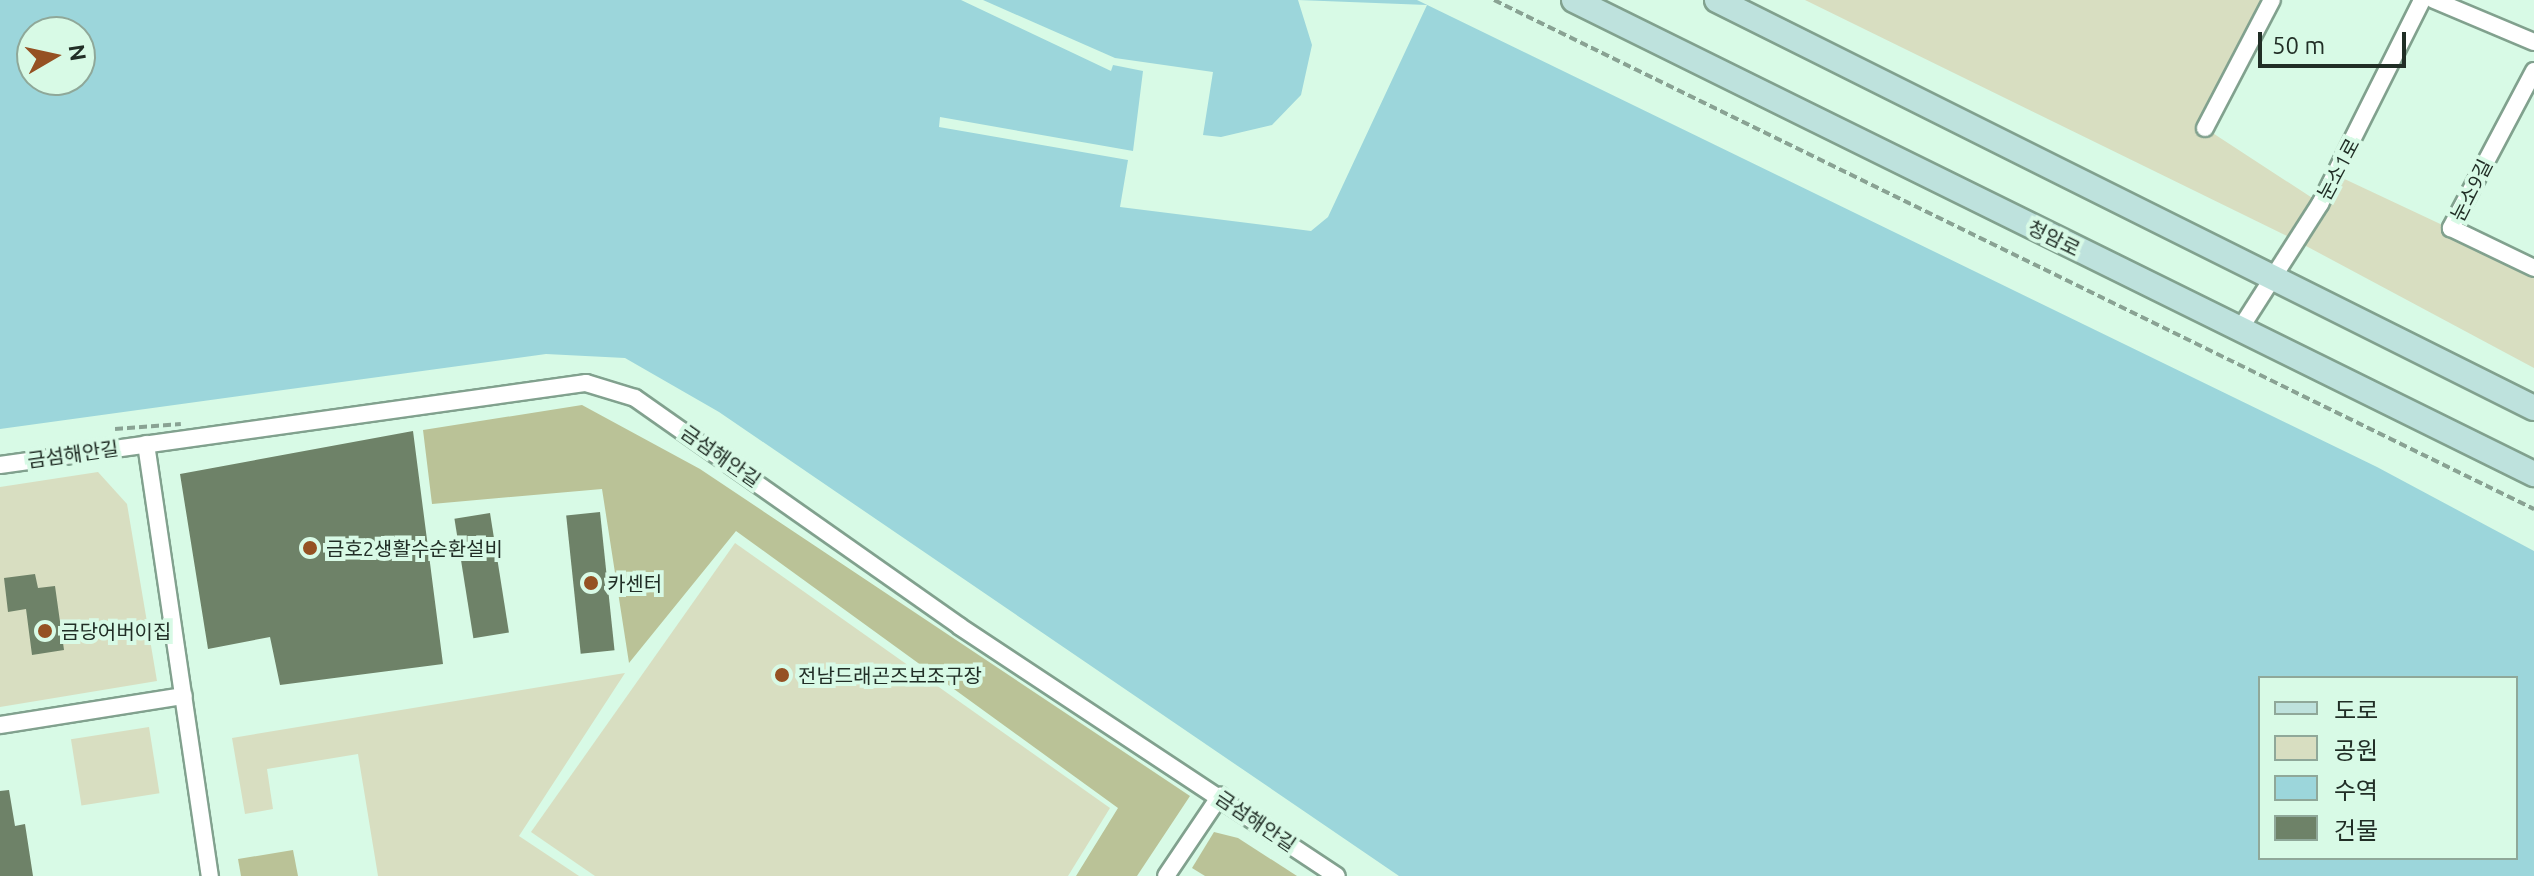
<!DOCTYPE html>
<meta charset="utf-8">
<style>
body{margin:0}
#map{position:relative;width:2534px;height:876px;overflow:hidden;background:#d8fae6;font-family:Ubuntu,"Noto Sans KR",sans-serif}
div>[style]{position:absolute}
.green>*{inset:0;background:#d8dec1;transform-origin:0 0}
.forest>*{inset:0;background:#bac297}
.water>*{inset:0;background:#9cd6db}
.pier>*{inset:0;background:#d8fae6}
.building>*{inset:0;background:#6e8268;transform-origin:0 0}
.path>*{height:4px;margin-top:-2px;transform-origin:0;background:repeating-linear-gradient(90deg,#89a293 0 8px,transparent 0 12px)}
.roads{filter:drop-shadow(2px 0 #81a18e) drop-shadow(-2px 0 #81a18e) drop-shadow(0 2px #81a18e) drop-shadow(0 -2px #81a18e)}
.street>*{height:16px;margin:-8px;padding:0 8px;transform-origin:8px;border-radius:8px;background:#fff}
.secondary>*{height:24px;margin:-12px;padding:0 12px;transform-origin:12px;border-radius:12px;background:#bee2dd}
.dots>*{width:22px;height:22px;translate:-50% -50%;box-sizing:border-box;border:4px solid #d8fae6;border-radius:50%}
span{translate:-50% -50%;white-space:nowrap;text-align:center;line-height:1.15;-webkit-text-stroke:8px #d8fae6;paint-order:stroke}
.street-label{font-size:20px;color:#212e26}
.poi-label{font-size:20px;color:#212e26}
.left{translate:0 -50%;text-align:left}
.legend{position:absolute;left:2258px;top:676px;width:260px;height:184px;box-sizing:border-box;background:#d8fae6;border:2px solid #8fa899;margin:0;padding:10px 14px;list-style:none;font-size:24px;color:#212e26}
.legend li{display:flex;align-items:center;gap:16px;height:40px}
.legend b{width:40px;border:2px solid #8fa899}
.north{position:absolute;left:16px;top:16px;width:80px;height:80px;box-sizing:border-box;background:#d8fae6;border:2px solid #8fa899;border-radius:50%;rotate:81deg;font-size:22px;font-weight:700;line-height:32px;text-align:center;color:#212e26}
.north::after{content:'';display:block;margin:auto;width:28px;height:36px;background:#955123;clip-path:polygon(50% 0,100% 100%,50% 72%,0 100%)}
.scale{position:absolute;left:2258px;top:32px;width:148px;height:36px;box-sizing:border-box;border:4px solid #212e26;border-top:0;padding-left:10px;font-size:24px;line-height:28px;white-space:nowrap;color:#212e26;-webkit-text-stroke:6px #d8fae6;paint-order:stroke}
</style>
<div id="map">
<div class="green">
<i style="clip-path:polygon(1805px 0,2272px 0,2205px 128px,2320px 203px,2336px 175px,2534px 268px,2534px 368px,2293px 239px)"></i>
<i style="clip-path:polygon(98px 472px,127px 504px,157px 681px,0 707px,0 487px)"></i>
<i style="clip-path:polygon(735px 543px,1110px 808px,1068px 876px,595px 876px,531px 832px)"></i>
<i style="clip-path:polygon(625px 673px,519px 836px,579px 876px,378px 876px,358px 754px,267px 769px,273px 809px,245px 814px,232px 738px)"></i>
<i style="left:149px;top:727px;width:67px;height:79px;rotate:81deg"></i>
</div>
<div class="forest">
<i style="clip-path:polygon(582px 405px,700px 469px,1190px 796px,1137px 876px,1076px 876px,1118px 808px,736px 531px,629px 663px,602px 489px,432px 504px,423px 430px)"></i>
<i style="clip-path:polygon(1214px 832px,1238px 838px,1297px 876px,1205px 876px,1192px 868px)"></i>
<i style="clip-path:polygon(293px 850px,298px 876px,241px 876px,238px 859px)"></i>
</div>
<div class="water">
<i style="clip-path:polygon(evenodd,0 0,1417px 0,2377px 467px,2534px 551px,2534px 876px,1399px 876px,719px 412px,625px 358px,546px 354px,0 429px,0 0,32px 32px,80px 32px,80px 80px,32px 80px,32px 32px,0 0,2260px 678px,2516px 678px,2516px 858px,2260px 858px,2260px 678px)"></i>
</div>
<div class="pier">
<i style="clip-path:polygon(961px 0,983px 0,1115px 58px,1213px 72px,1203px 135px,1221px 137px,1272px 125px,1301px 95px,1312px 45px,1298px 0,1427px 5px,1328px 217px,1311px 231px,1120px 207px,1128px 160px,939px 127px,940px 117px,1133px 151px,1143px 71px,1113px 65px,1111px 71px)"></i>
</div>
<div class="building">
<i style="clip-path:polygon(413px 431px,443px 664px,280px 685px,270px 637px,208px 649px,180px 474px)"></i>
<i style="left:600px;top:512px;width:139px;height:34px;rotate:84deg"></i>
<i style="left:490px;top:513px;width:121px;height:36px;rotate:81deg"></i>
<i style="clip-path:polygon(35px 574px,38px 588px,55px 586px,64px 650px,32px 655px,26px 609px,8px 612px,4px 578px)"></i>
<i style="clip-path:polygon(9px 790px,15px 826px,25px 824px,33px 876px,0 876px,0 791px)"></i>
</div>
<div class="path">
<i style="left:1494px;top:0;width:1158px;rotate:26.08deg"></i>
<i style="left:115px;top:429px;width:66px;rotate:-4.3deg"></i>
</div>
<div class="roads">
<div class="street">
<i style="left:2434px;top:0;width:108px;rotate:22.8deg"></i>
<i style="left:2534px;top:71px;width:178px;rotate:117.9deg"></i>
<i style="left:2451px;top:228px;width:92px;rotate:25.7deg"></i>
<i style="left:2205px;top:128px;width:144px;rotate:-62.4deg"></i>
<i style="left:2240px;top:329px;width:148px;rotate:-57.4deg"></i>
<i style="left:2320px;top:204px;width:228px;rotate:-63.4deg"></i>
<i style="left:146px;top:444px;width:437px;rotate:81.6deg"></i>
<i style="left:0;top:465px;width:592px;rotate:-7.97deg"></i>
<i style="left:586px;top:383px;width:51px;rotate:17deg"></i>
<i style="left:635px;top:398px;width:396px;rotate:35.1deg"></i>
<i style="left:959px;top:626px;width:453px;rotate:33.5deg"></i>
<i style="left:0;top:725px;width:186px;rotate:-9deg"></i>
<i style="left:1166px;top:876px;width:97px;rotate:-56deg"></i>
</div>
<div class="secondary">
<i style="left:1574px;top:0;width:1071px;rotate:26.28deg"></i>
<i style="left:1717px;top:0;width:913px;rotate:26.54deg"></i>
</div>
</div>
<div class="dots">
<i style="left:310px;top:548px;background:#955123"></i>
<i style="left:591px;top:583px;background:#955123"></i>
<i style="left:45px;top:631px;background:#955123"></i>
<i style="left:782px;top:675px;background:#955123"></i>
</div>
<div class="street-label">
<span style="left:2338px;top:169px;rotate:-62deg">눈소1로</span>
<span style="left:2471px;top:190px;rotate:-63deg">눈소9길</span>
<span style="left:2054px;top:238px;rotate:26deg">청암로</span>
<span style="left:73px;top:454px;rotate:-8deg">금섬해안길</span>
<span style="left:721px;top:456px;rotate:35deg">금섬해안길</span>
<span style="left:1256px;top:821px;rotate:34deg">금섬해안길</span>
</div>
<div class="poi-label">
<span class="left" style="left:326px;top:548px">금호2생활수순환설비</span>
<span class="left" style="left:607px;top:583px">카센터</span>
<span class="left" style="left:61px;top:631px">금당어버이집</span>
<span class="left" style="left:798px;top:675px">전남드래곤즈보조구장</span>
</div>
<ul class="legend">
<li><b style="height:10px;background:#bee2dd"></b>도로</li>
<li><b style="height:22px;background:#d8dec1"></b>공원</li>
<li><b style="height:22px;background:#9cd6db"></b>수역</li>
<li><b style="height:22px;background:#6e8268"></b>건물</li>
</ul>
<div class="north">N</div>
<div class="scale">50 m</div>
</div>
